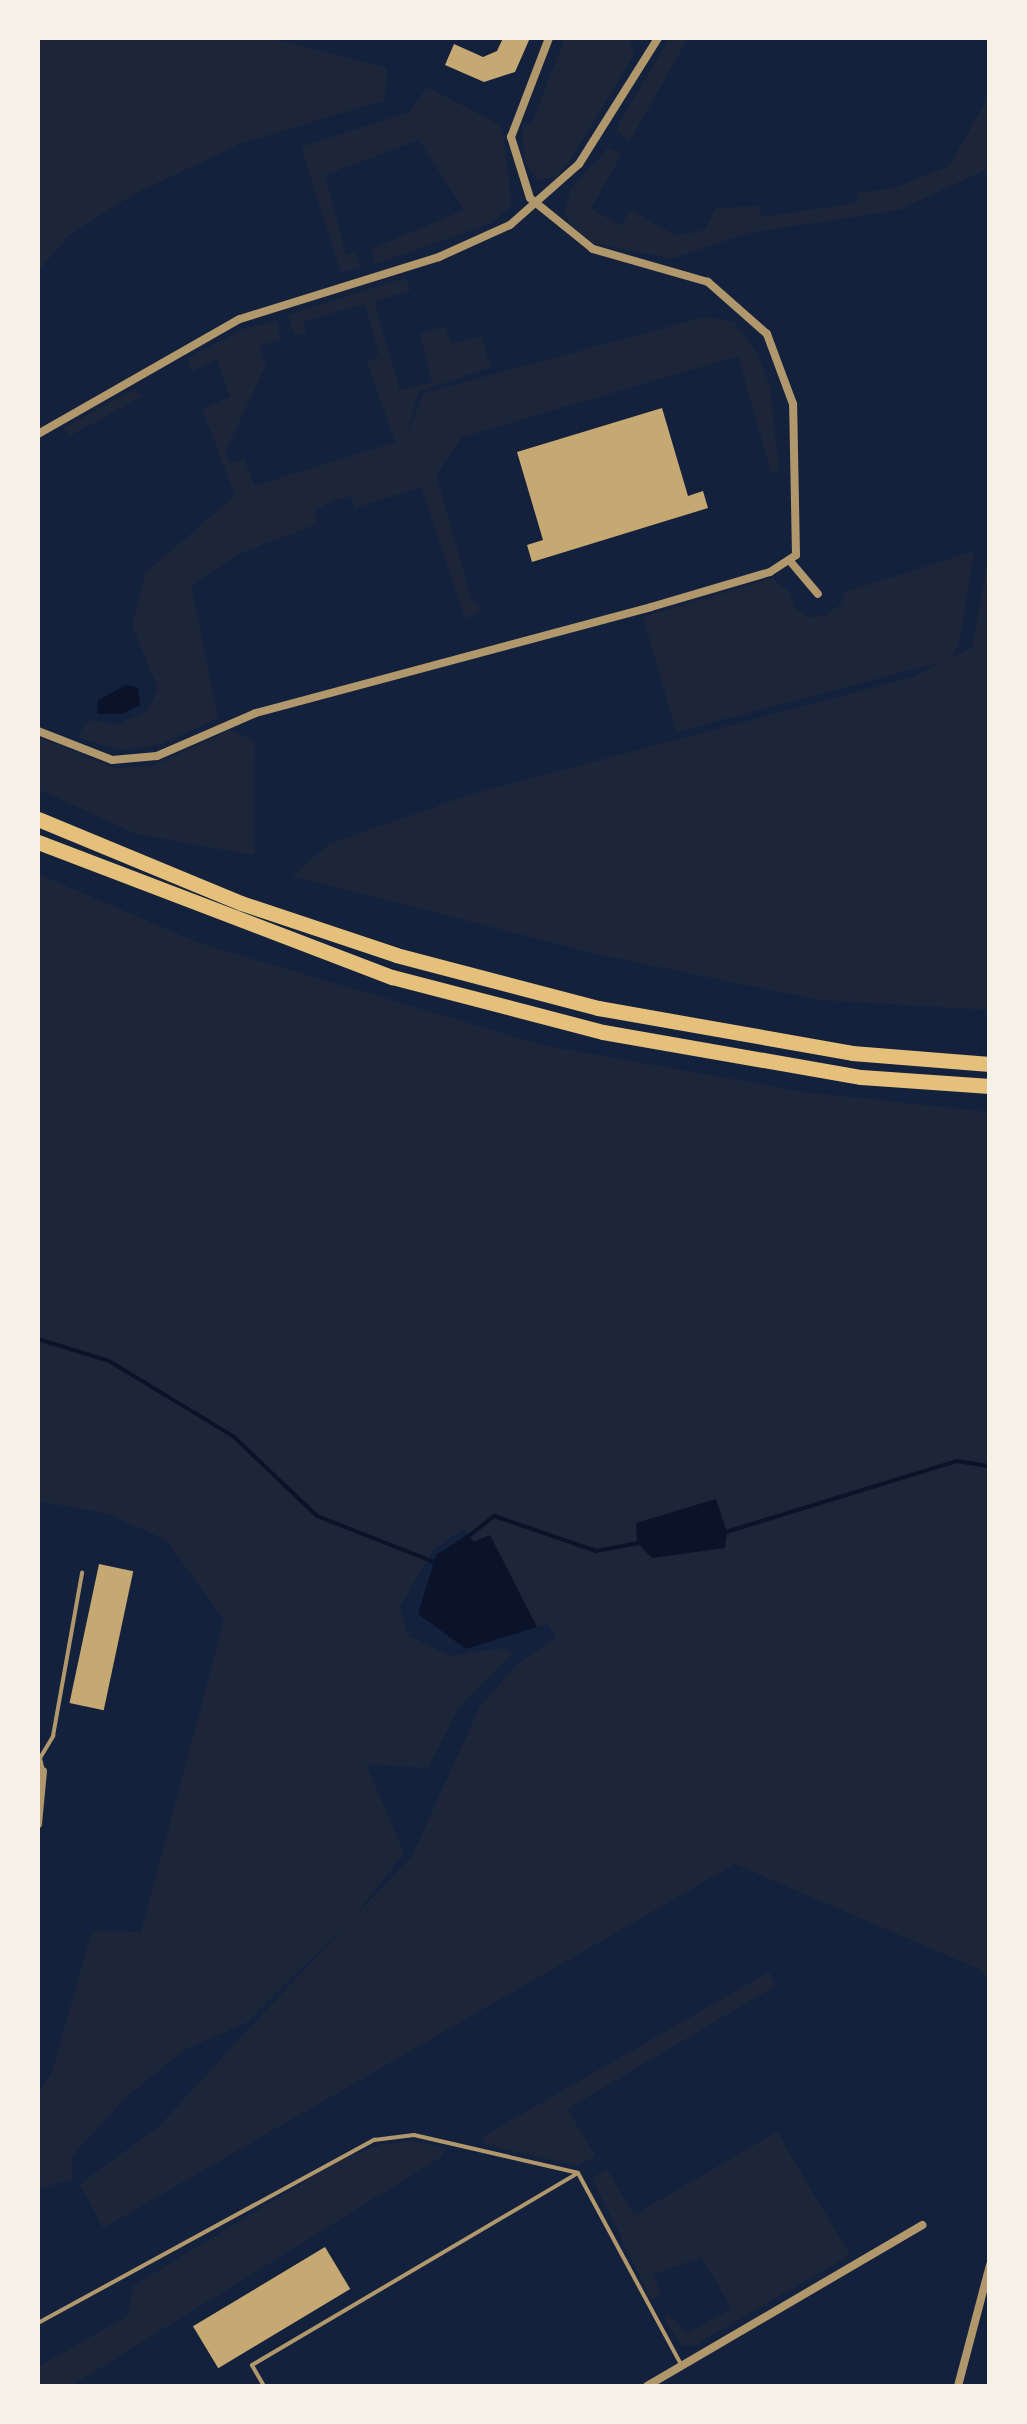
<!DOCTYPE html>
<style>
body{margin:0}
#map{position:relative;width:1027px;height:2424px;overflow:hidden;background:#14213d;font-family:Montserrat,sans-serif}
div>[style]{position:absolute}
.green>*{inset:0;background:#1d2539;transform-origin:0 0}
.water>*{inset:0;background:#0b132b}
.stream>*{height:4px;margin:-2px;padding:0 2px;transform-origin:2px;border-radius:2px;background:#0b132b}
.building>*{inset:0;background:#c6a872;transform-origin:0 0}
.service>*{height:4px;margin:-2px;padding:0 2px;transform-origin:2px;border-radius:2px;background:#b1986c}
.minor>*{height:8px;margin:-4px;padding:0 4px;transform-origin:4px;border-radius:4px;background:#b1986c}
.motorway>*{height:15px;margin:-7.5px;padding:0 7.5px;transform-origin:7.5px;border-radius:7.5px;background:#e5c07b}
span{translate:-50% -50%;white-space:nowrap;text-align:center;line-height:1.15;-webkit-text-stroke:8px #f6f1e7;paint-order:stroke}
.frame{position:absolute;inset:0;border:40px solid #f6f1e7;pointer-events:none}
</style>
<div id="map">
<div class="green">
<i style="clip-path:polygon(38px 38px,271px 38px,387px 68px,385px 100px,242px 143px,134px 194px,68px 236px,38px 272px)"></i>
<i style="clip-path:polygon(565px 38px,630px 38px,634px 55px,567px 165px,556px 177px,539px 180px,525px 164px,522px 124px,531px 125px)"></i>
<i style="clip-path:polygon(670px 38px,688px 38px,630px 141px,617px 131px,619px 123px)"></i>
<i style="clip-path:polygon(427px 87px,502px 126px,512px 205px,491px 223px,375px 264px,371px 249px,464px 210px,419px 140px,325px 175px,346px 255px,356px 252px,361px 267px,341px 273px,301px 147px,409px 112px)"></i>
<i style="clip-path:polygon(989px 96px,987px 169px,899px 210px,747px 233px,672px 259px,594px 243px,574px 230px,565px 215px,570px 190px,608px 148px,622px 154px,591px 208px,620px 226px,631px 210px,676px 236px,705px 230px,716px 208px,759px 206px,762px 217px,857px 203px,857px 193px,894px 188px,949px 166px)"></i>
<i style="clip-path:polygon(405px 278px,411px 290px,374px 302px,400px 390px,432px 382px,420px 334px,445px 326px,452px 344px,481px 336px,491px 367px,419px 392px,405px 439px,424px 393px,705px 317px,734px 322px,757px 353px,770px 386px,779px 470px,771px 473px,738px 356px,462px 437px,436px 475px,471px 598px,482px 610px,465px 619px,421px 487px,355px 508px,351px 496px,336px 500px,315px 510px,317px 524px,241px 553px,191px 585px,218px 718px,162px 744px,121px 750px,77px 737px,88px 720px,116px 725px,147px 711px,158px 689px,132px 625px,146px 572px,235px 496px,202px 409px,230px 397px,217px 359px,192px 371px,187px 359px,243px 329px,277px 321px,281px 339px,259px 346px,266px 365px,225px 452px,230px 464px,244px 459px,255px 486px,395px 442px,367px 361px,380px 357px,365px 304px,304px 321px,306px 332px,294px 335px,288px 315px)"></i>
<i style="left:136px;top:388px;width:10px;height:82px;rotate:61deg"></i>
<i style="clip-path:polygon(974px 551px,959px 645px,950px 658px,972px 648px,989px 553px,989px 1010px,821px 1000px,605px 956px,292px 876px,329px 844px,472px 794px,913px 677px,941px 662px,676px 732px,643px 617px,772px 578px,790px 592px,794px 607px,809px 617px,824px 616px,840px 605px,845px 592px)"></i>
<i style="clip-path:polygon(230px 730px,255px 741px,254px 855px,136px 834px,38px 789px,38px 737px,115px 768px,152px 766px)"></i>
<i style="clip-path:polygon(evenodd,38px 874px,199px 943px,542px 1045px,804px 1092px,989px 1112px,989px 1982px,981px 1970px,735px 1864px,103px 2228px,80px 2184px,158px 2127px,350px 1920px,246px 2023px,185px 2049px,127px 2096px,72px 2156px,73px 2179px,38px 2189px,38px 2092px,51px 2075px,92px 1931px,141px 1932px,224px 1620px,166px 1540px,108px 1514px,38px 1501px,38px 874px,464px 1529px,474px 1542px,490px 1536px,537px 1627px,548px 1624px,556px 1637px,518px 1664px,480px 1706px,412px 1856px,355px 1916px,404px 1853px,366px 1764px,428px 1768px,459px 1707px,513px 1653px,499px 1648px,451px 1656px,408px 1636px,400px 1606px,433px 1550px,464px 1529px)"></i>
<i style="clip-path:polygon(769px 1972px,775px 1986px,567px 2109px,596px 2156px,577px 2166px,485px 2144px,482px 2137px)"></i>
<i style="clip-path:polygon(777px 2132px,850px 2255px,693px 2346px,681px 2345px,664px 2319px,668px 2314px,687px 2334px,732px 2308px,701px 2257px,653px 2275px,661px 2294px,651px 2299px,592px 2178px,607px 2169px,634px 2215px)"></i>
<i style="clip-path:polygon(412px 2141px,445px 2148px,441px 2157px,71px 2386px,38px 2386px,38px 2367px,129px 2315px,133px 2286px,339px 2161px,382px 2144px)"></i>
</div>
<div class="water">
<i style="clip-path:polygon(126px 685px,138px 688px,140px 705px,122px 714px,97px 714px,98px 700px)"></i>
<i style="clip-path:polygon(716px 1499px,727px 1532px,725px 1548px,652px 1558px,637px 1543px,636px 1523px)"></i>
<i style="clip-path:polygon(468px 1534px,474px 1542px,490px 1535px,537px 1627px,466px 1649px,418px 1614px,436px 1555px)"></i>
</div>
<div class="stream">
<i style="left:38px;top:1339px;width:74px;rotate:17.2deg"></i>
<i style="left:109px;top:1361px;width:145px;rotate:31.2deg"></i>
<i style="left:233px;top:1436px;width:116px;rotate:43.6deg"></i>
<i style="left:317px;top:1516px;width:129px;rotate:21.4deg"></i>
<i style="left:726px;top:1532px;width:242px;rotate:-17.1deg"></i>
<i style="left:957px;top:1461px;width:33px;rotate:9deg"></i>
<i style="left:466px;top:1538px;width:36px;rotate:-38deg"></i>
<i style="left:494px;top:1516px;width:108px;rotate:18.9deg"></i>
<i style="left:596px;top:1551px;width:43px;rotate:-10.8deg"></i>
</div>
<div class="building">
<i style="clip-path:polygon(503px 38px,530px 38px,515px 72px,484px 82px,445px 65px,454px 44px,483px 57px,497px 51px)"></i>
<i style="clip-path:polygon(662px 408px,688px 496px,703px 491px,708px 508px,532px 562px,527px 545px,543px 540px,517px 452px)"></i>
<i style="left:99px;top:1564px;width:35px;height:142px;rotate:12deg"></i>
<i style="left:325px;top:2247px;width:49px;height:154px;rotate:59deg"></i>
</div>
<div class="service">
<i style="left:43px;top:1771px;width:13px;rotate:-103deg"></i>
<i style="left:40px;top:1758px;width:26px;rotate:-59deg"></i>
<i style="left:53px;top:1736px;width:166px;rotate:-79.9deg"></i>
<i style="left:38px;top:2323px;width:383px;rotate:-28.6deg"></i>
<i style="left:374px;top:2140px;width:40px;rotate:-7.1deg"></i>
<i style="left:414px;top:2135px;width:168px;rotate:13deg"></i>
<i style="left:264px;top:2386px;width:24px;rotate:-120deg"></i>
<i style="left:252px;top:2365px;width:378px;rotate:-30.5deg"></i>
<i style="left:578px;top:2173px;width:219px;rotate:61.7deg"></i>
</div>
<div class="minor">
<i style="left:38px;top:434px;width:232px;rotate:-29.7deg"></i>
<i style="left:240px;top:319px;width:208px;rotate:-17.3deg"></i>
<i style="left:439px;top:257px;width:78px;rotate:-24.3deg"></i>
<i style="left:510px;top:225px;width:92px;rotate:-41.5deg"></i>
<i style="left:579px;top:164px;width:149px;rotate:-57.9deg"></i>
<i style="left:790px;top:561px;width:43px;rotate:49.7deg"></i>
<i style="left:38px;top:731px;width:79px;rotate:21.4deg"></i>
<i style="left:112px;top:760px;width:45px;rotate:-5.1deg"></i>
<i style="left:157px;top:756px;width:108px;rotate:-23.5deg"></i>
<i style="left:256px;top:713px;width:409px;rotate:-15deg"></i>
<i style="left:651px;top:607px;width:124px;rotate:-16.4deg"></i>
<i style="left:770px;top:572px;width:31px;rotate:-33deg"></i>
<i style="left:796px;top:555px;width:151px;rotate:-91.1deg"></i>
<i style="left:793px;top:404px;width:75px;rotate:-110.4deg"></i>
<i style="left:767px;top:334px;width:79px;rotate:-138.6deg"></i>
<i style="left:708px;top:282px;width:120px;rotate:-164deg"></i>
<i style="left:593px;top:249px;width:81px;rotate:-141deg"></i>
<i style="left:530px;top:198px;width:64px;rotate:-107.3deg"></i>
<i style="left:511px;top:137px;width:106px;rotate:-69deg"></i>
<i style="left:38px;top:1824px;width:53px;rotate:-84.6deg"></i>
<i style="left:647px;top:2386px;width:319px;rotate:-30.3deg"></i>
<i style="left:958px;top:2386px;width:125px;rotate:-75.2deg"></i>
</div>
<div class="motorway">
<i style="left:38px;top:819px;width:220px;rotate:22.5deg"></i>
<i style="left:241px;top:903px;width:163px;rotate:18.5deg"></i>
<i style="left:396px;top:955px;width:209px;rotate:14.7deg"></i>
<i style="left:598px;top:1008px;width:258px;rotate:10deg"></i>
<i style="left:852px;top:1053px;width:138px;rotate:4.6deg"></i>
<i style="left:38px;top:842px;width:379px;rotate:20.9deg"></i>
<i style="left:392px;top:977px;width:218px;rotate:14.6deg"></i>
<i style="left:603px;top:1032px;width:262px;rotate:9.9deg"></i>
<i style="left:861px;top:1077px;width:129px;rotate:4deg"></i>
</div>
<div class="frame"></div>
</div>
